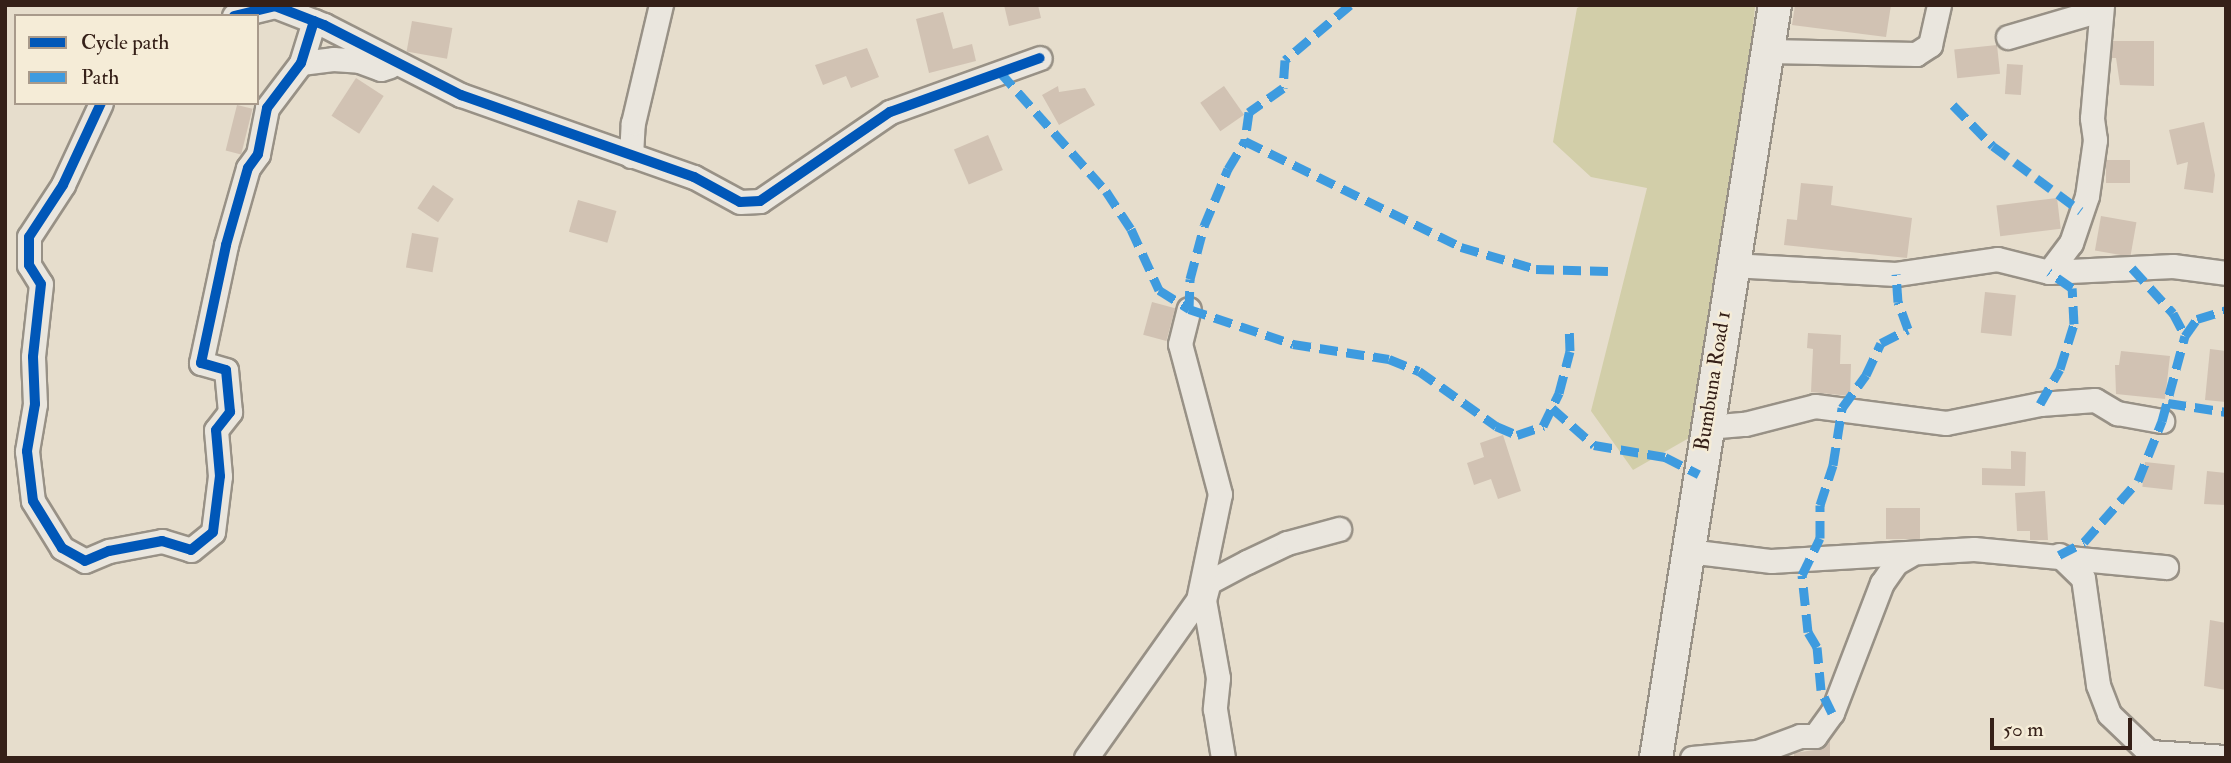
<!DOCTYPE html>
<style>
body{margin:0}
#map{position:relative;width:2231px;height:763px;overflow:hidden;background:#e6ddcc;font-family:"IM FELL Double Pica",serif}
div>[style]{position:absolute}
.green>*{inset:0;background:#d2cea9}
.building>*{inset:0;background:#d1c2b3;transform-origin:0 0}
.roads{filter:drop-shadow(2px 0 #989186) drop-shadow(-2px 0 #989186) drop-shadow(0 2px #989186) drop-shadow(0 -2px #989186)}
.street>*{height:23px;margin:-11.5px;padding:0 11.5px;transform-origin:11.5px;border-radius:11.5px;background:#eae6de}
.secondary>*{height:32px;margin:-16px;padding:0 16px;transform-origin:16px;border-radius:16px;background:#eae6de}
.quiet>*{height:9px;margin-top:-4.5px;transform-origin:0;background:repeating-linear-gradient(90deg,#3e9bdf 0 18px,transparent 0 27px)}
.cycleway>*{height:10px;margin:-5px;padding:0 5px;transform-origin:5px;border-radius:5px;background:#0057b8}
span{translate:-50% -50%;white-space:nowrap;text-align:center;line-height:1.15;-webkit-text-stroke:5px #f5ecd7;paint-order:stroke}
.street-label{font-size:21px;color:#352018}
.frame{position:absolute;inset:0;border:7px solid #352018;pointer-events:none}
.legend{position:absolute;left:14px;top:14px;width:245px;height:91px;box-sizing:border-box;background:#f5ecd7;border:2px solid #a89a8b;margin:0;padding:9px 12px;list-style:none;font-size:21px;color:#352018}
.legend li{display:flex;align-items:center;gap:14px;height:35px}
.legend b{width:35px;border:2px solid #a89a8b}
.scale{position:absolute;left:1990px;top:718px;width:142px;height:32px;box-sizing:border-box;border:4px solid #352018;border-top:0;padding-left:9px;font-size:21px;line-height:24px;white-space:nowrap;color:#352018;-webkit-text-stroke:5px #f5ecd7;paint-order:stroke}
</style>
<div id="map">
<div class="green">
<i style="clip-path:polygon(1583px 5px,1755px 7px,1744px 115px,1696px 434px,1633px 470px,1591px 411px,1647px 188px,1591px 177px,1553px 142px,1577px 8px)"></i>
</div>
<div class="building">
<i style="clip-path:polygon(1004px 5px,1038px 5px,1041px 18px,1009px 26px)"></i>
<i style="clip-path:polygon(1795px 5px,1891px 5px,1886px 37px,1792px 25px)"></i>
<i style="clip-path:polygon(943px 12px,953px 49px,972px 44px,976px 61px,929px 73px,916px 19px)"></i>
<i style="left:412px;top:21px;width:41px;height:31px;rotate:10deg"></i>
<i style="clip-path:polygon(2113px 41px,2154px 41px,2154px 86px,2120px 85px,2116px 58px,2111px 58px)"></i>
<i style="left:1997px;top:45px;width:29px;height:43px;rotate:84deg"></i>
<i style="clip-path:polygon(867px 48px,879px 77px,851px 88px,846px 76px,823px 85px,815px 65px)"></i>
<i style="left:2007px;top:64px;width:16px;height:30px;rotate:4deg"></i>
<i style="left:356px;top:78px;width:33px;height:45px;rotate:33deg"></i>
<i style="clip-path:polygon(1058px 86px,1059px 92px,1085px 88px,1095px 105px,1059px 125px,1042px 95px)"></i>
<i style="left:1224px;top:86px;width:35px;height:29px;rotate:55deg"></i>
<i style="left:237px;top:105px;width:16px;height:47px;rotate:14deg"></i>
<i style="clip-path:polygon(2204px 122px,2215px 175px,2213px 193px,2184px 189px,2188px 162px,2177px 165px,2169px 130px)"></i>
<i style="left:988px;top:135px;width:38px;height:37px;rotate:67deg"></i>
<i style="left:2130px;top:160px;width:23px;height:24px;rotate:90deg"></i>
<i style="clip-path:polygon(1801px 183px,1833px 186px,1831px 205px,1912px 218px,1907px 258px,1784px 245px,1787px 219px,1797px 220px)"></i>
<i style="left:433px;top:185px;width:25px;height:28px;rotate:34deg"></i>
<i style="left:2057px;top:198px;width:31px;height:61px;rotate:83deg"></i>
<i style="left:578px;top:200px;width:40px;height:33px;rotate:16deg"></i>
<i style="left:2101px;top:216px;width:36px;height:35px;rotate:10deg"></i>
<i style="left:412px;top:233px;width:27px;height:35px;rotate:10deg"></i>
<i style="left:1985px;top:292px;width:31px;height:41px;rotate:6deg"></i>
<i style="left:1152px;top:302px;width:24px;height:34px;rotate:15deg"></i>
<i style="clip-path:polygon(1808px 333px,1841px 335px,1840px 364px,1851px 364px,1850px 396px,1811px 392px,1813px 349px,1807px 348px)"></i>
<i style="clip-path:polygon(2210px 349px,2226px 351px,2226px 402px,2205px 400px)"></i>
<i style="clip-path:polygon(2121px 351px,2170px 356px,2165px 399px,2116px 394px,2115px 365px,2119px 365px)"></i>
<i style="clip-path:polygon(1503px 435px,1521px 491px,1498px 499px,1491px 479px,1474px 485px,1467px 463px,1484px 457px,1480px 443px)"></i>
<i style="clip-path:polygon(2011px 451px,2026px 452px,2025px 486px,1982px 485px,1982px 468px,2011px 469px)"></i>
<i style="left:2145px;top:462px;width:30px;height:25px;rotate:6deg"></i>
<i style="clip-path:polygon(2207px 471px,2226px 473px,2226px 505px,2204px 504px)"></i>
<i style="clip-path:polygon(2045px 491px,2048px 540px,2030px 540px,2030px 531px,2017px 531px,2015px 493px)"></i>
<i style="left:1886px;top:508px;width:34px;height:31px"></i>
<i style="clip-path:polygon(2210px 620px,2226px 623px,2226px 690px,2204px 686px)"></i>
<i style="clip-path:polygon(1830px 740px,1830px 758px,1794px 758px,1794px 753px,1821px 749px)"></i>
</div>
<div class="roads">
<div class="street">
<i style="left:234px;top:16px;width:42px;rotate:-13.7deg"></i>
<i style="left:275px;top:6px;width:53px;rotate:21.2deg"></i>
<i style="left:324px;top:25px;width:154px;rotate:27.1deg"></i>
<i style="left:461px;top:95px;width:247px;rotate:19.4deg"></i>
<i style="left:694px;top:177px;width:52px;rotate:28.5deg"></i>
<i style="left:740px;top:202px;width:20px;rotate:-3deg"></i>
<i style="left:760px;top:201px;width:158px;rotate:-34.4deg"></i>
<i style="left:890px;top:112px;width:159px;rotate:-19.8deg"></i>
<i style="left:2008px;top:37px;width:96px;rotate:-16.4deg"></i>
<i style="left:1768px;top:51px;width:148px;rotate:1.2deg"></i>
<i style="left:1916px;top:54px;width:17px;rotate:-33deg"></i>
<i style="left:1930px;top:45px;width:41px;rotate:-77.3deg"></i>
<i style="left:301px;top:63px;width:32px;rotate:-7deg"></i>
<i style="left:333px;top:59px;width:26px;rotate:4deg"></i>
<i style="left:359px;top:61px;width:23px;rotate:20deg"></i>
<i style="left:381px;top:69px;width:9px;rotate:-18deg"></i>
<i style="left:101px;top:103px;width:90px;rotate:114.9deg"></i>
<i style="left:63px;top:185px;width:62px;rotate:123.2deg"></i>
<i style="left:29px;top:237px;width:28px;rotate:90deg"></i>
<i style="left:29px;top:265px;width:22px;rotate:58deg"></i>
<i style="left:41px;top:284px;width:73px;rotate:96.3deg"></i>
<i style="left:33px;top:357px;width:47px;rotate:87.6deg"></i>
<i style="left:35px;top:404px;width:48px;rotate:99.7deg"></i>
<i style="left:27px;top:451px;width:50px;rotate:83.2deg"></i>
<i style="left:33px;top:501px;width:55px;rotate:58.3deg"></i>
<i style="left:62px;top:548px;width:26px;rotate:29deg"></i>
<i style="left:85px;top:561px;width:26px;rotate:-23deg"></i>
<i style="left:109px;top:551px;width:54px;rotate:-10.7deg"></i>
<i style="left:162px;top:541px;width:30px;rotate:17deg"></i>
<i style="left:191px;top:550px;width:28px;rotate:-39deg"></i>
<i style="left:213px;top:532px;width:56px;rotate:-82.9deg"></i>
<i style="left:220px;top:476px;width:46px;rotate:-95deg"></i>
<i style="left:216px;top:430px;width:23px;rotate:-52deg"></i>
<i style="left:230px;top:412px;width:42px;rotate:-95.4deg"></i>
<i style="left:226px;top:370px;width:26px;rotate:-164deg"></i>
<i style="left:201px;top:363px;width:121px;rotate:-78deg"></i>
<i style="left:226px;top:245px;width:80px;rotate:-74.1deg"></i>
<i style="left:248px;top:168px;width:17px;rotate:-54deg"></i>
<i style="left:258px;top:154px;width:47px;rotate:-78.9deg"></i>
<i style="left:267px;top:108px;width:56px;rotate:-52.9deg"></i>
<i style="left:301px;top:63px;width:44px;rotate:-72.8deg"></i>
<i style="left:631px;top:156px;width:33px;rotate:-87deg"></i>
<i style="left:633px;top:123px;width:121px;rotate:-76.7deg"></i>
<i style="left:1731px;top:265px;width:165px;rotate:3.1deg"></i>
<i style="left:1896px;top:274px;width:102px;rotate:-8.4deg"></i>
<i style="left:1997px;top:259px;width:54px;rotate:14deg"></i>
<i style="left:2049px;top:272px;width:124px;rotate:-2.8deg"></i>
<i style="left:2173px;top:266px;width:53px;rotate:7.5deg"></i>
<i style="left:2049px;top:272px;width:36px;rotate:-53deg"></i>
<i style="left:2071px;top:243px;width:50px;rotate:-71.2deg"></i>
<i style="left:2087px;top:196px;width:57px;rotate:-81.9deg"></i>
<i style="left:2095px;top:140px;width:22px;rotate:-98deg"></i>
<i style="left:2092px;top:118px;width:113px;rotate:-84.9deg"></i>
<i style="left:1707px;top:427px;width:38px;rotate:-5deg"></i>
<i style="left:1745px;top:424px;width:72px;rotate:-14.4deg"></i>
<i style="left:1815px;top:406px;width:132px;rotate:7.4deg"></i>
<i style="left:1946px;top:423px;width:96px;rotate:-11.4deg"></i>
<i style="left:2040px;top:404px;width:55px;rotate:-4.2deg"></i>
<i style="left:2095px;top:400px;width:26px;rotate:31deg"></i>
<i style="left:2117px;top:413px;width:46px;rotate:10.1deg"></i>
<i style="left:1688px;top:551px;width:84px;rotate:6.9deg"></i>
<i style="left:1771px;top:561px;width:203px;rotate:-3.4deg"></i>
<i style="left:1974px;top:549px;width:193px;rotate:5.4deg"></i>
<i style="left:2059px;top:555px;width:33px;rotate:44deg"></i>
<i style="left:2083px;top:578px;width:108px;rotate:82deg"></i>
<i style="left:2098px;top:685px;width:31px;rotate:69deg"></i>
<i style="left:2109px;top:714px;width:64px;rotate:43.7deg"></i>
<i style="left:1208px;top:585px;width:16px;rotate:105deg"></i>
<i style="left:1204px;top:600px;width:79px;rotate:79.8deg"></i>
<i style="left:1218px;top:678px;width:31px;rotate:96deg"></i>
<i style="left:1215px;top:709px;width:50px;rotate:80.7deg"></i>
<i style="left:1201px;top:594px;width:14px;rotate:-56deg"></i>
<i style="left:1209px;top:582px;width:43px;rotate:-27.8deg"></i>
<i style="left:1247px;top:562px;width:44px;rotate:-25.4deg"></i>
<i style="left:1287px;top:543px;width:54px;rotate:-15.1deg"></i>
<i style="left:2150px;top:752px;width:76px;rotate:3.8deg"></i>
<i style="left:1086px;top:758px;width:194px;rotate:-54.7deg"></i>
<i style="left:1198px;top:600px;width:108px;rotate:-78.3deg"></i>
<i style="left:1220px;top:494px;width:155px;rotate:-104.9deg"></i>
<i style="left:1180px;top:344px;width:36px;rotate:-76deg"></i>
<i style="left:1692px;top:758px;width:65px;rotate:-5.3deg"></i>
<i style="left:1757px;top:752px;width:46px;rotate:-20.4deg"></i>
<i style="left:1800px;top:736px;width:15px"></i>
<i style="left:1815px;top:736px;width:29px;rotate:-54deg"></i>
<i style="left:1832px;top:713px;width:139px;rotate:-69deg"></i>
<i style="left:1882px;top:583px;width:24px;rotate:-55deg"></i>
<i style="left:1896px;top:563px;width:16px;rotate:-30deg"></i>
</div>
<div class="secondary">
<i style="left:1656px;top:758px;width:762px;rotate:-81.02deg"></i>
</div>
</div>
<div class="quiet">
<i style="left:1350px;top:5px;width:85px;rotate:139.8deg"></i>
<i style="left:1285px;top:60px;width:28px;rotate:94deg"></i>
<i style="left:1283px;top:88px;width:42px;rotate:144.8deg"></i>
<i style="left:1249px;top:112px;width:29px;rotate:98deg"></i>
<i style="left:1245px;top:141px;width:241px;rotate:26.1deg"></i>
<i style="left:1461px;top:247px;width:78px;rotate:16.3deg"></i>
<i style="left:1536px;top:269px;width:72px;rotate:1.6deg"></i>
<i style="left:1000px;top:72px;width:159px;rotate:48.3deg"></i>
<i style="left:1106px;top:191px;width:45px;rotate:56.7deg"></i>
<i style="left:1131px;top:229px;width:67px;rotate:65.3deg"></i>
<i style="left:1159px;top:290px;width:36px;rotate:32deg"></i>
<i style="left:1189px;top:309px;width:110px;rotate:18.6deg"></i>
<i style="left:1293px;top:344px;width:97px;rotate:8.9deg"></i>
<i style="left:1389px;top:359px;width:32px;rotate:22deg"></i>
<i style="left:1419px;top:371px;width:95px;rotate:35.5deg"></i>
<i style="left:1496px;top:426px;width:23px;rotate:23deg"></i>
<i style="left:1517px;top:435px;width:28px;rotate:-19deg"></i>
<i style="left:1543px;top:426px;width:37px;rotate:-64deg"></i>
<i style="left:1559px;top:393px;width:43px;rotate:-75.3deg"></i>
<i style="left:1570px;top:351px;width:24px;rotate:-92deg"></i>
<i style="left:1953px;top:105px;width:57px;rotate:45.7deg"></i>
<i style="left:1993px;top:146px;width:109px;rotate:36.5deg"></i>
<i style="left:2132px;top:268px;width:61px;rotate:47.7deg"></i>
<i style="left:2173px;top:313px;width:26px;rotate:62deg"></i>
<i style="left:1189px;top:309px;width:30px;rotate:-88deg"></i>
<i style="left:1190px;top:279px;width:55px;rotate:-75.2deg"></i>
<i style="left:1204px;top:226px;width:62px;rotate:-67.2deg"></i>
<i style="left:1228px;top:169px;width:33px;rotate:-59deg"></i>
<i style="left:2168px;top:403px;width:59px;rotate:8.8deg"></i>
<i style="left:2040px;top:404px;width:40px;rotate:-60.3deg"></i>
<i style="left:2060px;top:369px;width:47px;rotate:-72.7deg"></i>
<i style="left:2074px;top:324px;width:36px;rotate:-93deg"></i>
<i style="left:2072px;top:288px;width:28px;rotate:-145deg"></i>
<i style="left:1552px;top:408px;width:56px;rotate:41.4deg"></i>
<i style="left:1594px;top:445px;width:72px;rotate:9.6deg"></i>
<i style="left:1665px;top:457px;width:38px;rotate:27deg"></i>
<i style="left:2059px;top:555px;width:28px;rotate:-27deg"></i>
<i style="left:2084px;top:542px;width:81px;rotate:-48.5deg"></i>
<i style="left:2138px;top:481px;width:65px;rotate:-68.2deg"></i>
<i style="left:2162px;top:421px;width:88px;rotate:-74.9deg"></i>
<i style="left:2185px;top:336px;width:21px;rotate:-55deg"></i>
<i style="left:2197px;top:319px;width:30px;rotate:-17deg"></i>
<i style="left:1832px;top:713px;width:25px;rotate:-116deg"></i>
<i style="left:1821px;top:690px;width:43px;rotate:-95.3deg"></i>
<i style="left:1817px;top:647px;width:17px;rotate:-121deg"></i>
<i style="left:1808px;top:632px;width:57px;rotate:-96deg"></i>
<i style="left:1802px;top:575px;width:41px;rotate:-64.1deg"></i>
<i style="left:1820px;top:538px;width:33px;rotate:-90deg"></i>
<i style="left:1820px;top:505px;width:42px;rotate:-72deg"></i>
<i style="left:1833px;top:465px;width:58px;rotate:-81deg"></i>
<i style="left:1842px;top:408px;width:41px;rotate:-54deg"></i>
<i style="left:1866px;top:375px;width:35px;rotate:-65deg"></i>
<i style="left:1881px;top:343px;width:30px;rotate:-27deg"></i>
<i style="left:1908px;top:329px;width:29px;rotate:-110deg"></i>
<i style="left:1898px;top:302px;width:28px;rotate:-94deg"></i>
</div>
<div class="cycleway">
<i style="left:234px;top:16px;width:42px;rotate:-13.7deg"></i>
<i style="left:275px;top:6px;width:53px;rotate:21.2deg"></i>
<i style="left:324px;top:25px;width:154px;rotate:27.1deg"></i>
<i style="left:461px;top:95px;width:247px;rotate:19.4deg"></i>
<i style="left:694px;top:177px;width:52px;rotate:28.5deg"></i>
<i style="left:740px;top:202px;width:20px;rotate:-3deg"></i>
<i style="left:760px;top:201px;width:158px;rotate:-34.4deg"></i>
<i style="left:890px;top:112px;width:159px;rotate:-19.8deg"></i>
<i style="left:101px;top:103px;width:90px;rotate:114.9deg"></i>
<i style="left:63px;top:185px;width:62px;rotate:123.2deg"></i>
<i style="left:29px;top:237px;width:28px;rotate:90deg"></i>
<i style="left:29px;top:265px;width:22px;rotate:58deg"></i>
<i style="left:41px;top:284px;width:73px;rotate:96.3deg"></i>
<i style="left:33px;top:357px;width:47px;rotate:87.6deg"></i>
<i style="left:35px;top:404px;width:48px;rotate:99.7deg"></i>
<i style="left:27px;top:451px;width:50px;rotate:83.2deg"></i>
<i style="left:33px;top:501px;width:55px;rotate:58.3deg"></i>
<i style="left:62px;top:548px;width:26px;rotate:29deg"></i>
<i style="left:85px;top:561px;width:26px;rotate:-23deg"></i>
<i style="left:109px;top:551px;width:54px;rotate:-10.7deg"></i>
<i style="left:162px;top:541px;width:30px;rotate:17deg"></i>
<i style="left:191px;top:550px;width:28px;rotate:-39deg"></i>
<i style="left:213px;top:532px;width:56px;rotate:-82.9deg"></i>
<i style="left:220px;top:476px;width:46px;rotate:-95deg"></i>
<i style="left:216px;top:430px;width:23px;rotate:-52deg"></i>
<i style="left:230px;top:412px;width:42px;rotate:-95.4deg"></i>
<i style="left:226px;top:370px;width:26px;rotate:-164deg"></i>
<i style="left:201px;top:363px;width:121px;rotate:-78deg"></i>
<i style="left:226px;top:245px;width:80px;rotate:-74.1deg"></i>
<i style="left:248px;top:168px;width:17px;rotate:-54deg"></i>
<i style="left:258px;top:154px;width:47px;rotate:-78.9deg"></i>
<i style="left:267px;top:108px;width:56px;rotate:-52.9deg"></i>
<i style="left:301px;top:63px;width:44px;rotate:-72.8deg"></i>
</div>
<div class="street-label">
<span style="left:1713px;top:381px;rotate:-81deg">Bumbuna Road 1</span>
</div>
<div class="frame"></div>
<ul class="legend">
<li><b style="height:9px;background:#0057b8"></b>Cycle path</li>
<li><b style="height:9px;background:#3e9bdf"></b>Path</li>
</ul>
<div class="scale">50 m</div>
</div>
